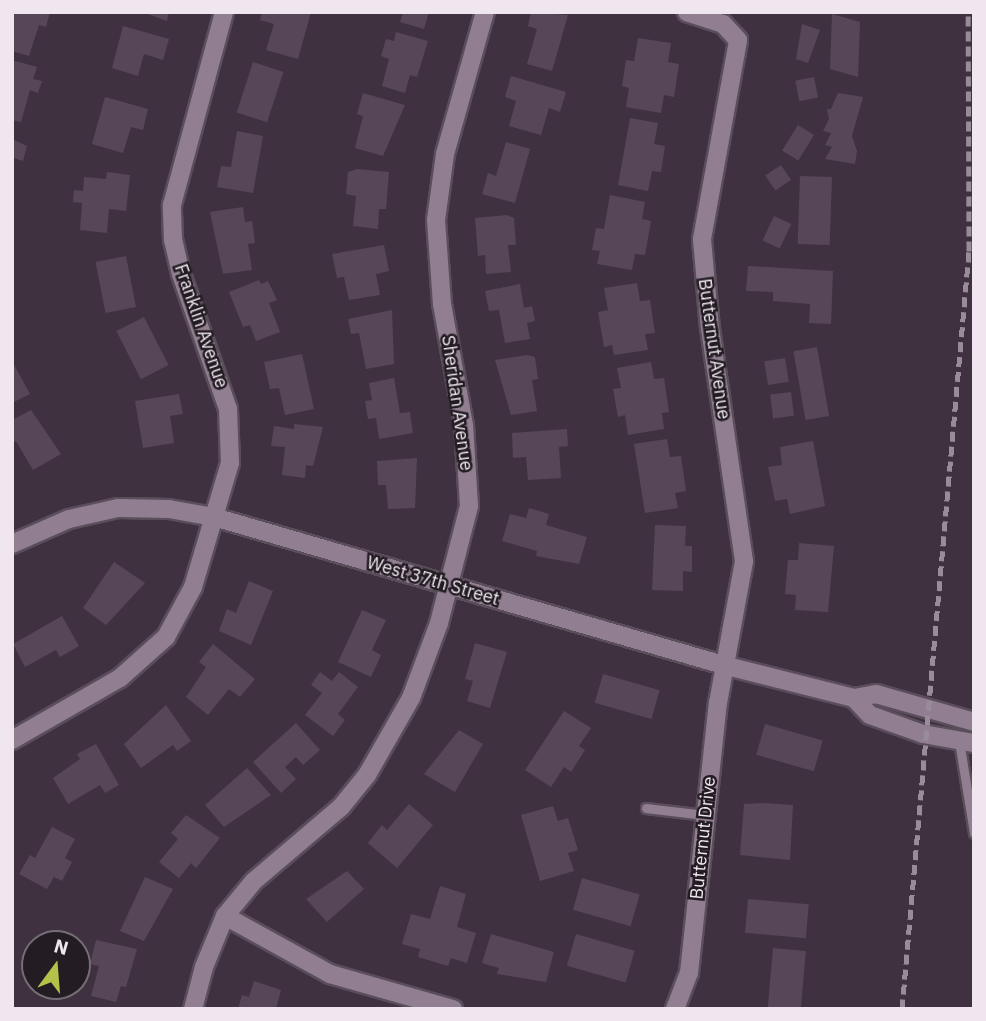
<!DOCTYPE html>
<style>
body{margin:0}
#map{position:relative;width:986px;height:1021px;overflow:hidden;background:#403141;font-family:"IBM Plex Sans",sans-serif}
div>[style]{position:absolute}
.building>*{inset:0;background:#564657;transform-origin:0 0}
.roads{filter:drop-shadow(2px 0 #5b4e5b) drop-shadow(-2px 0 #5b4e5b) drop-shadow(0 2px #5b4e5b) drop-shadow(0 -2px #5b4e5b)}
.lane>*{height:9px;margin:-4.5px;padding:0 4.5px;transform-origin:4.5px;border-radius:4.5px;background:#917f91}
.street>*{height:18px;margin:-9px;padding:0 9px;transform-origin:9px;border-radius:9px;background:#917f91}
.secondary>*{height:18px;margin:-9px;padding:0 9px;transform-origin:9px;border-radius:9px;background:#917f91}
.rail>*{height:5px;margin-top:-2.5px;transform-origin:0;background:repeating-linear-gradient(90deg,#988c99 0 10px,transparent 0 15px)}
span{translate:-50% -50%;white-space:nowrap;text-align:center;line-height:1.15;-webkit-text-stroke:5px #231c23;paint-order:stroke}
.street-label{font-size:18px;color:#f0e6f0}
.frame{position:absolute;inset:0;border:14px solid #f0e6f0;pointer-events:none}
.north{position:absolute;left:21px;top:930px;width:70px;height:70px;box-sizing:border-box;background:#231c23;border:2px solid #756d75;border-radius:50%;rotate:16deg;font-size:19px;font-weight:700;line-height:28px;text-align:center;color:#f0e6f0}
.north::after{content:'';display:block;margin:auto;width:24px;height:32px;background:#b4c24a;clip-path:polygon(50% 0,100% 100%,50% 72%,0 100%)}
</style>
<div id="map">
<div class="building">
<i style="clip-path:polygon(12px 12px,50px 12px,46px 27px,39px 25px,29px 56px,12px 51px)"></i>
<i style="clip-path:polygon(142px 12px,169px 12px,167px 21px)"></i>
<i style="clip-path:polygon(262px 12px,311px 12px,298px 59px,266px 50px,274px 24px,260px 20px)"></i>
<i style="clip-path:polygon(403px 12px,429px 12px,424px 29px,400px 22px)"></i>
<i style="clip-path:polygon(531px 12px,568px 15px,552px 71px,527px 64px,537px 29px,528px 26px)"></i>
<i style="clip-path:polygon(832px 14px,860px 22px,858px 77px,830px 69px)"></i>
<i style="clip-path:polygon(802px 24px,820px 30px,808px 63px,796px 59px)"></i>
<i style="clip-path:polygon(123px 26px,169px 39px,163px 60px,144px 54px,138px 76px,112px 68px)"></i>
<i style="clip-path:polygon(396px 32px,428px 41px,417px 77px,410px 75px,405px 93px,382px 86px,389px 59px,381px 56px,386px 39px,394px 41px)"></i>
<i style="clip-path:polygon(638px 38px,671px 43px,668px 62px,679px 64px,674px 97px,664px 95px,661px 113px,626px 107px,629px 88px,622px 86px,626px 60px,634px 61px)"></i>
<i style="clip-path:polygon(12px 60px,37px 67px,33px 79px,42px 81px,38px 93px,30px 90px,21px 122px,12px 120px)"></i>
<i style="left:253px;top:62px;width:32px;height:53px;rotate:18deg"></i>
<i style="clip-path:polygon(511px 76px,566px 92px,560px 112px,549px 108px,541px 135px,509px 126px,516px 101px,505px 97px)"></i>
<i style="left:814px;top:77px;width:21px;height:19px;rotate:79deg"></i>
<i style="clip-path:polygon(363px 93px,405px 105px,383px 156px,355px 148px,363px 116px,357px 114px)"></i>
<i style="clip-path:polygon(838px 93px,863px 97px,852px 136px,857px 151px,855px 164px,825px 159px,832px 147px,825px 145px,831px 133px,823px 131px,829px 119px,827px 109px,831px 109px)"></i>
<i style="clip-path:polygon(105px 97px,148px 109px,143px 130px,131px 127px,123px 153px,92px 144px)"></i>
<i style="clip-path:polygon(630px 118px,658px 123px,654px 144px,665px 146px,661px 172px,652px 171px,648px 191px,618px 185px)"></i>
<i style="left:798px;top:125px;width:19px;height:30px;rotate:32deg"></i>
<i style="clip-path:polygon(237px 131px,263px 136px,253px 193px,217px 187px,221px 166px,231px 167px)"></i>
<i style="clip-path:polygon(12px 139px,27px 146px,23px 161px,14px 158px,12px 163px)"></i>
<i style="clip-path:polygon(506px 142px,530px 149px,515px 203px,482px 194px,488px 173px,496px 176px)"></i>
<i style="left:781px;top:165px;width:18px;height:19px;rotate:56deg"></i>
<i style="clip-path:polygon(357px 169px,389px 172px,386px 209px,379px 209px,378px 229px,353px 226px,356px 196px,346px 194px,348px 172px)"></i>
<i style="clip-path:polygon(107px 172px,130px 175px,126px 211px,109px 209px,107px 233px,80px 230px,82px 203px,73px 202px,74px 190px,83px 191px,84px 177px,106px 179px)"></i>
<i style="left:800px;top:176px;width:32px;height:68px;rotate:2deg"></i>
<i style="clip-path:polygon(610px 195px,645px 202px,642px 219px,651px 221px,645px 255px,635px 254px,632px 270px,597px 264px,600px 251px,592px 250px,596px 228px,604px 229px)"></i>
<i style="clip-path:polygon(243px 207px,245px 222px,252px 221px,255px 243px,248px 244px,252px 270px,223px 274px,210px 212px)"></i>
<i style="clip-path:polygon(507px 215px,514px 218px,516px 245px,508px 245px,511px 272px,486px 274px,485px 255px,478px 256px,475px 218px)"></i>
<i style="left:774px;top:216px;width:19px;height:27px;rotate:25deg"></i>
<i style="clip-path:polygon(384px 245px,389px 271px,376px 274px,380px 295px,349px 300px,344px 277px,337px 278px,332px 254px)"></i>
<i style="left:126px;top:256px;width:52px;height:31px;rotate:79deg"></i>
<i style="clip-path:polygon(748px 266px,833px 271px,831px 324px,809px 323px,810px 304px,773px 301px,773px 292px,746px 291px)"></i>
<i style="clip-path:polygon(259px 280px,261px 284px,268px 281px,277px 300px,269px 303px,280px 332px,256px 341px,250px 325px,243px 327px,229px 292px)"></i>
<i style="clip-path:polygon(637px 283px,640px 301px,650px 300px,655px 333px,645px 334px,648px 350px,614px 355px,612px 345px,604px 347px,598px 312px,608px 310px,604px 288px)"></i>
<i style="clip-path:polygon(520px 284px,524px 308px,532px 306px,535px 321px,527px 323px,530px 339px,505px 343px,499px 310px,489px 311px,485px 291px)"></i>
<i style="clip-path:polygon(392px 310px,394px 364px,366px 369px,359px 333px,351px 334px,348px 319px)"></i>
<i style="left:144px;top:317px;width:54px;height:31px;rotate:63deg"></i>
<i style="left:817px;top:347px;width:70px;height:24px;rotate:80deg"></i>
<i style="clip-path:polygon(302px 354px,314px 409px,285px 415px,279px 388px,270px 389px,264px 362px)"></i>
<i style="clip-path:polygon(527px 355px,535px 357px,538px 379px,532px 380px,537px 411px,511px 415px,495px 360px)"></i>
<i style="left:785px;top:358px;width:24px;height:21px;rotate:81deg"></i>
<i style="clip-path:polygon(12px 361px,30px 394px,12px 403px)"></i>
<i style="clip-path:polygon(651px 362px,654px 379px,664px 378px,669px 412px,662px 413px,664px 429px,628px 435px,625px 415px,618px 417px,613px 389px,621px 388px,617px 368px)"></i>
<i style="clip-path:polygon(394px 378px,400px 413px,410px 412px,413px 433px,379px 439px,376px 418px,368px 419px,365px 401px,372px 400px,369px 383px)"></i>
<i style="left:791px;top:392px;width:24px;height:21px;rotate:83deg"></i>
<i style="clip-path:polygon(179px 394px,183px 414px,170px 416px,174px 443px,143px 448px,135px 401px)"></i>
<i style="clip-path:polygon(31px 410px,61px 454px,33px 470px,16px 441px,12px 444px,12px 420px)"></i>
<i style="clip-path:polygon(294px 424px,323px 427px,313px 466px,306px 465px,305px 478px,282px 475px,285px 447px,271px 446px,274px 426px,294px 429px)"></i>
<i style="clip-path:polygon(567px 429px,568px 446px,559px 447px,561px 478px,528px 480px,526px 457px,513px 458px,512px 433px)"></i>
<i style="clip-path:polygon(667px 439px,670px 457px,681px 456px,686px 491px,675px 493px,678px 508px,645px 513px,634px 444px)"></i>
<i style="clip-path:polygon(813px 441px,825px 506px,790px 514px,787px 499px,775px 501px,768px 467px,782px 465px,780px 447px)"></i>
<i style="clip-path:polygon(417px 458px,415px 508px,388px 509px,386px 485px,378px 485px,377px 461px)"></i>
<i style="clip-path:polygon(529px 508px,549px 514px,546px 525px,587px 537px,579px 564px,536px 556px,537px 551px,502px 541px,510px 514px,526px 518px)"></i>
<i style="clip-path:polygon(655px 525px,686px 526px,685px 546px,692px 546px,692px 572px,683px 571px,683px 591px,652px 590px)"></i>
<i style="clip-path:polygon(799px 543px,834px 546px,828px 612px,795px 610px,796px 595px,785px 594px,788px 560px,798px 560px)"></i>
<i style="clip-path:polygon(114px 562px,145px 583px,106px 625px,83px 608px)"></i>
<i style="clip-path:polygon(249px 581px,273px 591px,251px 645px,219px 631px,227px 609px,236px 613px)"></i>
<i style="clip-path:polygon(362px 610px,386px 620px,372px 650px,381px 655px,371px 677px,338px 662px)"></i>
<i style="clip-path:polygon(62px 616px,79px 646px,60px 657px,56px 650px,25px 667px,13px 644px)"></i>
<i style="clip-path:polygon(475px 643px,507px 652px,490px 708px,467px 701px,473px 681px,465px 679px)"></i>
<i style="clip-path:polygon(213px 644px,255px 679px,240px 697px,229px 689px,208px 715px,186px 697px,206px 667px,199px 662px)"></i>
<i style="clip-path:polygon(320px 672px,332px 681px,339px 672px,358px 687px,338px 714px,345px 720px,333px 736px,305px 715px,322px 693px,311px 685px)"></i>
<i style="left:603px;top:674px;width:59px;height:30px;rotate:16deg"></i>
<i style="clip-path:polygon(166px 705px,191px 741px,177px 751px,173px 745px,141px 768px,124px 744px)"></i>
<i style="clip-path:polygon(564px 711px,591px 728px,579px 746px,585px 750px,571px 772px,564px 767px,551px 787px,525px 770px)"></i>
<i style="clip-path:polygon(296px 723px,320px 750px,303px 765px,296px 757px,285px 767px,296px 779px,281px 793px,253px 762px)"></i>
<i style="left:765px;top:724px;width:60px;height:32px;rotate:16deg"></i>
<i style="clip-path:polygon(459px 730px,483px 744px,455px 792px,424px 774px)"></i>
<i style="clip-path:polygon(96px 744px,119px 785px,105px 793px,100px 785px,68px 804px,53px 778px,80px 759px,77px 754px)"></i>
<i style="clip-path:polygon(247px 768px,271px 795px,224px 827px,205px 805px)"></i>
<i style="clip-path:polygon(763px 803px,793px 805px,790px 860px,740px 855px,744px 804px)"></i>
<i style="clip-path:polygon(409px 804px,433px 825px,397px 868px,368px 843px,382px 825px,387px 830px)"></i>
<i style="clip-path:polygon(553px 806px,558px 821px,568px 818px,578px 850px,568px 853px,574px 871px,540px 881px,521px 815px)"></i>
<i style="clip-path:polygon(186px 815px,220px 838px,196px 868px,191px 863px,179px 878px,159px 862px,178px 839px,171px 833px)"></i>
<i style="clip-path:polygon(52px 827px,75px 839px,65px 858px,72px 862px,62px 881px,54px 877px,47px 889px,19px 874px,30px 855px,35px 858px)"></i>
<i style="clip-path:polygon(347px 871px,364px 889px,327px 922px,306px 899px)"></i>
<i style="clip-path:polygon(145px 877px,173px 889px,144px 941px,120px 931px)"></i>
<i style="left:582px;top:878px;width:60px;height:33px;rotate:16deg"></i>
<i style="clip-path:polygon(440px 886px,466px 894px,457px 927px,476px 933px,467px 963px,451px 958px,448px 966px,418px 957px,420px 949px,402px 944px,411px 914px,430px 919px)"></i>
<i style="left:748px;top:899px;width:61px;height:34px;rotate:5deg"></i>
<i style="clip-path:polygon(491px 934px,554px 952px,546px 982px,497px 974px,499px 968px,482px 963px)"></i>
<i style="left:576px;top:934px;width:61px;height:33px;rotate:16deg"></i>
<i style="clip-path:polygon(96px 940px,137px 949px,126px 987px,121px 986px,116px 1002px,91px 996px,99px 966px,90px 964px)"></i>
<i style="left:773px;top:948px;width:33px;height:61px;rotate:5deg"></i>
<i style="clip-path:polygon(254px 981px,281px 990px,276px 1009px,238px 1009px,242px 995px,249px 997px)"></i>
</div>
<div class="roads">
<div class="lane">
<i style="left:959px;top:741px;width:93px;rotate:80.7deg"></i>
<i style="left:646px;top:808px;width:59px;rotate:6.8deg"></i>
</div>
<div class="street">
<i style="left:12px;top:740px;width:125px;rotate:-29.9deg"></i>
<i style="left:120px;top:678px;width:62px;rotate:-41.7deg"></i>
<i style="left:166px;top:637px;width:57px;rotate:-61.6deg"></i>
<i style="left:193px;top:587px;width:129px;rotate:-73.4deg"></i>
<i style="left:230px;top:463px;width:54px;rotate:-92.1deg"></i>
<i style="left:228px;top:409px;width:143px;rotate:-109.2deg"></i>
<i style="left:181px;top:274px;width:35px;rotate:-103deg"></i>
<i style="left:173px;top:240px;width:35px;rotate:-92deg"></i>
<i style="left:172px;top:205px;width:200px;rotate:-74.9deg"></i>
<i style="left:225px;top:916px;width:120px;rotate:28.9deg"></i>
<i style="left:330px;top:974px;width:128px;rotate:15.9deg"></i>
<i style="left:193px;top:1009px;width:43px;rotate:-75.3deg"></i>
<i style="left:204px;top:967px;width:55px;rotate:-67.6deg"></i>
<i style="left:225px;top:916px;width:45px;rotate:-50.4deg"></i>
<i style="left:254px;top:881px;width:114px;rotate:-40.4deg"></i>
<i style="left:341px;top:807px;width:41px;rotate:-50.9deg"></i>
<i style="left:367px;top:775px;width:89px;rotate:-60.3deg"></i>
<i style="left:411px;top:698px;width:80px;rotate:-69.5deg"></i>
<i style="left:439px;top:623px;width:121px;rotate:-75.6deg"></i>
<i style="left:469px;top:506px;width:81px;rotate:-93.5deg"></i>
<i style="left:464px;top:425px;width:123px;rotate:-100.3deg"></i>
<i style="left:442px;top:304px;width:84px;rotate:-94.1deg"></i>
<i style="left:436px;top:220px;width:67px;rotate:-82.2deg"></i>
<i style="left:445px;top:154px;width:148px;rotate:-74.3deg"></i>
<i style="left:675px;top:1009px;width:39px;rotate:-69deg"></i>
<i style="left:689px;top:973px;width:272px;rotate:-83.9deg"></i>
<i style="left:718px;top:703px;width:144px;rotate:-79.6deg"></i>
<i style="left:744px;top:561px;width:234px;rotate:-98.3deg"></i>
<i style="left:710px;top:329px;width:90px;rotate:-95.1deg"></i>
<i style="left:702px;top:239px;width:202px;rotate:-79.7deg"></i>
<i style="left:738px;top:40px;width:22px;rotate:-133deg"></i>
<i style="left:723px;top:24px;width:38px;rotate:-162deg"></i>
</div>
<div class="secondary">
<i style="left:12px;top:544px;width:62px;rotate:-23.7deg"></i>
<i style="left:69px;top:519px;width:50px;rotate:-12.7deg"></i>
<i style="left:118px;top:508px;width:51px;rotate:1.1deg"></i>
<i style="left:169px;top:509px;width:46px;rotate:10.1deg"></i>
<i style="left:214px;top:517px;width:534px;rotate:16.2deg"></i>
<i style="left:727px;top:666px;width:131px;rotate:14.1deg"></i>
<i style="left:854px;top:698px;width:22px;rotate:-10deg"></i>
<i style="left:876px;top:694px;width:102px;rotate:15.9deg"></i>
<i style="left:854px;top:698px;width:23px;rotate:47deg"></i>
<i style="left:870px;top:715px;width:56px;rotate:19.7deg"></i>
<i style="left:923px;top:734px;width:52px;rotate:10deg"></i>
</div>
</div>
<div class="rail">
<i style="left:902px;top:1009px;width:761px;rotate:-84.95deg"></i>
<i style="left:969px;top:251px;width:239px;rotate:-90.2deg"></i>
</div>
<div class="street-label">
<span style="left:201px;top:326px;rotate:71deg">Franklin Avenue</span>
<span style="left:714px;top:349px;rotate:82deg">Butternut Avenue</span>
<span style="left:457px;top:403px;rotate:82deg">Sheridan Avenue</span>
<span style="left:433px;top:581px;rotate:16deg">West 37th Street</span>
<span style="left:703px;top:838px;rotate:-84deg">Butternut Drive</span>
</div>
<div class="frame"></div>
<div class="north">N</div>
</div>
